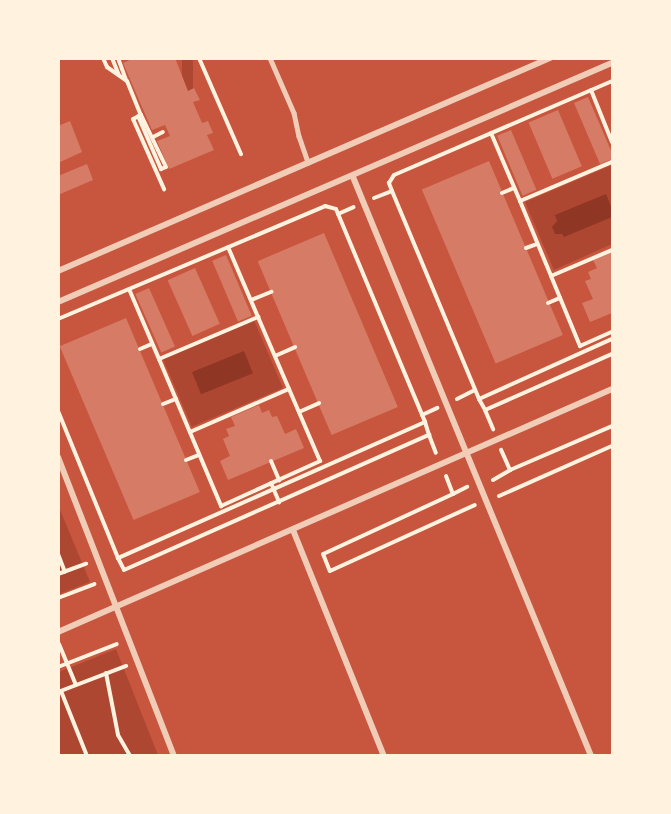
<!DOCTYPE html>
<style>
body{margin:0}
#map{position:relative;width:671px;height:814px;overflow:hidden;background:#c8553d;font-family:Arial,sans-serif}
div>[style]{position:absolute}
.green>*{inset:0;background:#ae4732;transform-origin:0 0}
.water>*{inset:0;background:#8f3625;transform-origin:0 0}
.building>*{inset:0;background:#d67c66;transform-origin:0 0}
.path>*{height:4px;margin:-2px;padding:0 2px;transform-origin:2px;border-radius:2px;background:#fff3e0}
.service>*{height:4.5px;margin:-2.25px;padding:0 2.25px;transform-origin:2.25px;border-radius:2.25px;background:#f1ccb7}
.minor>*{height:6px;margin:-3px;padding:0 3px;transform-origin:3px;border-radius:3px;background:#f1ccb7}
span{translate:-50% -50%;white-space:nowrap;text-align:center;line-height:1.15;-webkit-text-stroke:4.5px #fff3e0;paint-order:stroke}
.frame{position:absolute;inset:0;border:60px solid #fff3e0;pointer-events:none}
</style>
<div id="map">
<div class="green">
<i style="left:182px;top:59px;width:11px;height:96px"></i>
<i style="clip-path:polygon(612px 165px,612px 244px,554px 270px,525px 202px)"></i>
<i style="left:254px;top:320px;width:74px;height:99px;rotate:67deg"></i>
<i style="clip-path:polygon(58px 505px,90px 582px,59px 594px,58px 594px)"></i>
<i style="clip-path:polygon(116px 649px,158px 755px,59px 756px,59px 672px)"></i>
</div>
<div class="water">
<i style="clip-path:polygon(606px 194px,612px 209px,612px 217px,564px 237px,562px 234px,555px 234px,552px 227px,557px 221px,555px 215px)"></i>
<i style="left:244px;top:351px;width:24px;height:56px;rotate:68deg"></i>
</div>
<div class="building">
<i style="clip-path:polygon(134px 58px,175px 58px,188px 91px,194px 88px,200px 100px,193px 102px,202px 123px,208px 121px,213px 133px,207px 135px,214px 150px,169px 169px,157px 141px,170px 136px,165px 125px,152px 130px,123px 63px)"></i>
<i style="clip-path:polygon(588px 97px,612px 153px,612px 159px,600px 164px,574px 103px)"></i>
<i style="left:558px;top:110px;width:61px;height:32px;rotate:67deg"></i>
<i style="clip-path:polygon(70px 121px,82px 152px,58px 163px,58px 126px)"></i>
<i style="left:511px;top:130px;width:65px;height:15px;rotate:67deg"></i>
<i style="left:489px;top:161px;width:189px;height:73px;rotate:67deg"></i>
<i style="clip-path:polygon(87px 164px,93px 180px,58px 195px,58px 176px)"></i>
<i style="left:324px;top:233px;width:189px;height:72px;rotate:67deg"></i>
<i style="clip-path:polygon(612px 251px,612px 313px,590px 322px,582px 303px,593px 299px,585px 281px,591px 279px,588px 272px,597px 268px,593px 260px)"></i>
<i style="left:226px;top:255px;width:66px;height:15px;rotate:67deg"></i>
<i style="left:195px;top:268px;width:61px;height:30px;rotate:66deg"></i>
<i style="left:149px;top:288px;width:64px;height:15px;rotate:66deg"></i>
<i style="left:126px;top:318px;width:189px;height:72px;rotate:67deg"></i>
<i style="clip-path:polygon(259px 405px,262px 413px,269px 410px,272px 417px,277px 416px,285px 434px,296px 429px,304px 448px,228px 480px,220px 461px,230px 456px,223px 439px,229px 436px,226px 429px,235px 426px,231px 417px)"></i>
</div>
<div class="path">
<i style="left:103px;top:58px;width:10px;rotate:66deg"></i>
<i style="left:107px;top:67px;width:24px;rotate:35deg"></i>
<i style="left:127px;top:81px;width:37px;rotate:68deg"></i>
<i style="left:141px;top:115px;width:9px;rotate:153deg"></i>
<i style="left:133px;top:119px;width:77px;rotate:66.1deg"></i>
<i style="left:112px;top:58px;width:18px;rotate:68deg"></i>
<i style="left:118px;top:58px;width:23px;rotate:70deg"></i>
<i style="left:199px;top:58px;width:105px;rotate:66.4deg"></i>
<i style="left:591px;top:90px;width:56px;rotate:68deg"></i>
<i style="left:138px;top:116px;width:58px;rotate:66.5deg"></i>
<i style="left:161px;top:169px;width:5px;rotate:-22deg"></i>
<i style="left:166px;top:167px;width:58px;rotate:-115.7deg"></i>
<i style="left:491px;top:133px;width:74px;rotate:66.9deg"></i>
<i style="left:520px;top:201px;width:100px;rotate:-23deg"></i>
<i style="left:153px;top:137px;width:11px;rotate:-27deg"></i>
<i style="left:392px;top:191px;width:225px;rotate:67.3deg"></i>
<i style="left:479px;top:399px;width:146px;rotate:-24.3deg"></i>
<i style="left:502px;top:193px;width:13px;rotate:-23deg"></i>
<i style="left:374px;top:198px;width:19px;rotate:-21deg"></i>
<i style="left:392px;top:191px;width:9px;rotate:-111deg"></i>
<i style="left:389px;top:183px;width:9px;rotate:-58deg"></i>
<i style="left:394px;top:175px;width:237px;rotate:-23.3deg"></i>
<i style="left:520px;top:201px;width:81px;rotate:67.5deg"></i>
<i style="left:551px;top:276px;width:66px;rotate:-23.1deg"></i>
<i style="left:338px;top:214px;width:17px;rotate:-24deg"></i>
<i style="left:526px;top:248px;width:12px;rotate:-20deg"></i>
<i style="left:551px;top:276px;width:76px;rotate:67.5deg"></i>
<i style="left:580px;top:346px;width:35px;rotate:-24deg"></i>
<i style="left:129px;top:289px;width:76px;rotate:66.8deg"></i>
<i style="left:159px;top:359px;width:108px;rotate:-23deg"></i>
<i style="left:258px;top:317px;width:76px;rotate:-113.2deg"></i>
<i style="left:251px;top:300px;width:22px;rotate:-22deg"></i>
<i style="left:548px;top:303px;width:13px;rotate:-23deg"></i>
<i style="left:58px;top:319px;width:290px;rotate:-22.9deg"></i>
<i style="left:325px;top:206px;width:11px;rotate:15deg"></i>
<i style="left:336px;top:209px;width:231px;rotate:67.3deg"></i>
<i style="left:425px;top:422px;width:336px;rotate:156.1deg"></i>
<i style="left:118px;top:558px;width:159px;rotate:-112.2deg"></i>
<i style="left:140px;top:349px;width:13px;rotate:-23deg"></i>
<i style="left:275px;top:356px;width:22px;rotate:-24deg"></i>
<i style="left:159px;top:359px;width:160px;rotate:67.1deg"></i>
<i style="left:221px;top:506px;width:109px;rotate:-24.4deg"></i>
<i style="left:320px;top:461px;width:157px;rotate:-113.3deg"></i>
<i style="left:457px;top:399px;width:20px;rotate:-27deg"></i>
<i style="left:479px;top:399px;width:13px;rotate:61deg"></i>
<i style="left:485px;top:410px;width:139px;rotate:-23.8deg"></i>
<i style="left:163px;top:404px;width:14px;rotate:-21deg"></i>
<i style="left:485px;top:410px;width:21px;rotate:67deg"></i>
<i style="left:299px;top:412px;width:22px;rotate:-24deg"></i>
<i style="left:422px;top:415px;width:17px;rotate:-25deg"></i>
<i style="left:190px;top:432px;width:108px;rotate:-23.5deg"></i>
<i style="left:429px;top:435px;width:19px;rotate:69deg"></i>
<i style="left:186px;top:460px;width:14px;rotate:-21deg"></i>
<i style="left:271px;top:461px;width:21px;rotate:67deg"></i>
<i style="left:510px;top:470px;width:111px;rotate:-23.3deg"></i>
<i style="left:446px;top:476px;width:19px;rotate:69deg"></i>
<i style="left:453px;top:494px;width:16px;rotate:-27deg"></i>
<i style="left:493px;top:480px;width:20px;rotate:-30deg"></i>
<i style="left:510px;top:470px;width:22px;rotate:-114deg"></i>
<i style="left:271px;top:483px;width:21px;rotate:67deg"></i>
<i style="left:453px;top:494px;width:143px;rotate:155.2deg"></i>
<i style="left:323px;top:554px;width:18px;rotate:68deg"></i>
<i style="left:330px;top:571px;width:159px;rotate:-24.5deg"></i>
<i style="left:499px;top:496px;width:124px;rotate:-23.9deg"></i>
<i style="left:58px;top:554px;width:19px;rotate:69deg"></i>
<i style="left:118px;top:558px;width:13px;rotate:63deg"></i>
<i style="left:124px;top:570px;width:334px;rotate:-23.9deg"></i>
<i style="left:429px;top:435px;width:14px;rotate:-107deg"></i>
<i style="left:58px;top:574px;width:30px;rotate:-20deg"></i>
<i style="left:58px;top:598px;width:39px;rotate:-21deg"></i>
<i style="left:59px;top:644px;width:44px;rotate:67.5deg"></i>
<i style="left:58px;top:667px;width:63px;rotate:-21.3deg"></i>
<i style="left:106px;top:673px;width:63px;rotate:79deg"></i>
<i style="left:118px;top:735px;width:24px;rotate:60deg"></i>
<i style="left:61px;top:691px;width:70px;rotate:68.2deg"></i>
<i style="left:58px;top:692px;width:73px;rotate:-20.9deg"></i>
</div>
<div class="service">
<i style="left:270px;top:58px;width:60px;rotate:66.4deg"></i>
<i style="left:294px;top:113px;width:24px;rotate:78deg"></i>
<i style="left:299px;top:136px;width:28px;rotate:71deg"></i>
</div>
<div class="minor">
<i style="left:353px;top:177px;width:626px;rotate:67.65deg"></i>
<i style="left:58px;top:271px;width:536px;rotate:-23.41deg"></i>
<i style="left:58px;top:302px;width:603px;rotate:-23.34deg"></i>
<i style="left:58px;top:457px;width:321px;rotate:68.8deg"></i>
<i style="left:293px;top:530px;width:244px;rotate:68.1deg"></i>
<i style="left:58px;top:632px;width:605px;rotate:-23.68deg"></i>
</div>
<div class="frame"></div>
</div>
